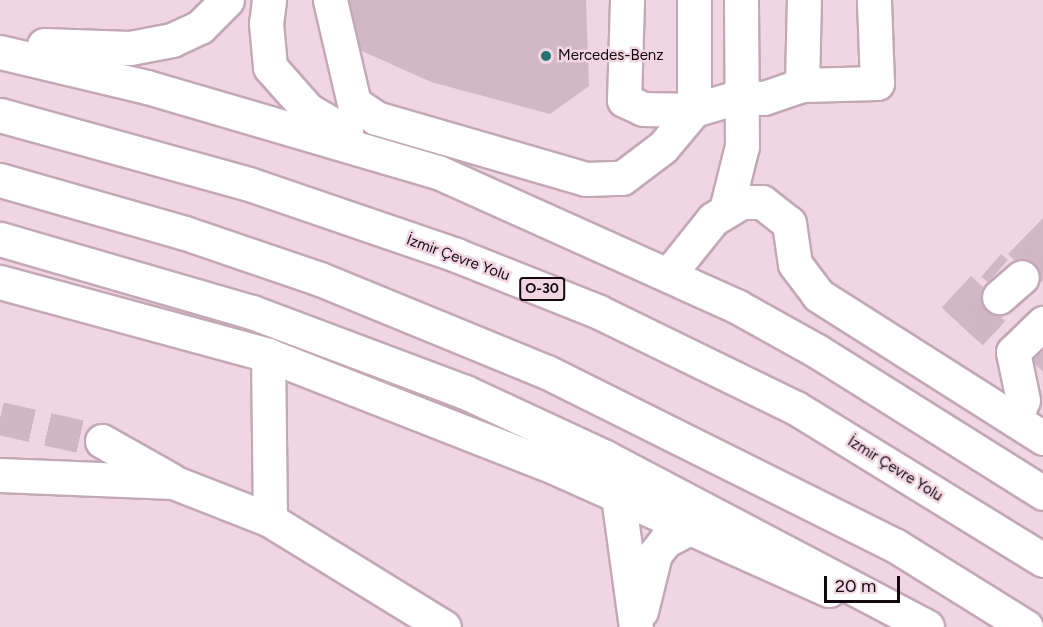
<!DOCTYPE html>
<meta charset="utf-8">
<style>
body{margin:0}
#map{position:relative;width:1043px;height:627px;overflow:hidden;background:#f1d6e2;font-family:Figtree,sans-serif}
div>[style]{position:absolute}
.building>*{inset:0;background:#d2b8c4;transform-origin:0 0}
.minor-tunnel>*{height:33px;margin-top:-16.5px;transform-origin:0;background:repeating-linear-gradient(90deg,#d0b7c2 0 33px,transparent 0 49px)}
.roads{filter:drop-shadow(2px 0 #c2a9b5) drop-shadow(-2px 0 #c2a9b5) drop-shadow(0 2px #c2a9b5) drop-shadow(0 -2px #c2a9b5)}
.minor>*{height:33px;margin:-16.5px;padding:0 16.5px;transform-origin:16.5px;border-radius:16.5px;background:#fff}
.highway>*{height:33px;margin:-16.5px;padding:0 16.5px;transform-origin:16.5px;border-radius:16.5px;background:#fff}
.dots>*{width:16px;height:16px;translate:-50% -50%;box-sizing:border-box;border:3px solid #f1d6e2;border-radius:50%}
span{translate:-50% -50%;white-space:nowrap;text-align:center;line-height:1.15;-webkit-text-stroke:5px #f1d6e2;paint-order:stroke}
.shield-label span{padding:2px 4px;background:#f1d6e2;border:2px solid;border-radius:4px;-webkit-text-stroke-width:0}
.shield-label{font-size:14px;color:#120a0e;font-weight:700}
.poi-label{font-size:15px;color:#120a0e}
.left{translate:0 -50%;text-align:left}
.street-label{font-size:15px;color:#120a0e}
.scale{position:absolute;left:824px;top:576px;width:76px;height:27px;box-sizing:border-box;border:3px solid #120a0e;border-top:0;padding-left:8px;font-size:18px;line-height:21px;white-space:nowrap;color:#120a0e;-webkit-text-stroke:4px #f1d6e2;paint-order:stroke}
</style>
<div id="map">
<div class="building">
<i style="clip-path:polygon(346px 0,586px 0,589px 86px,550px 114px,431px 82px,353px 47px)"></i>
<i style="clip-path:polygon(1043px 218px,1043px 276px,1037px 282px,1008px 254px)"></i>
<i style="left:1001px;top:254px;width:9px;height:30px;rotate:41deg"></i>
<i style="left:971px;top:276px;width:49px;height:43px;rotate:43deg"></i>
<i style="clip-path:polygon(1043px 351px,1043px 372px,1032px 361px)"></i>
</div>
<div class="minor-tunnel">
<i style="left:1022px;top:277px;width:30px;rotate:-45deg"></i>
<i style="left:994px;top:333px;width:22px;rotate:-137deg"></i>
<i style="left:978px;top:318px;width:30px;rotate:-45deg"></i>
<i style="left:0;top:418px;width:105px;rotate:12.7deg"></i>
</div>
<div class="roads">
<div class="minor">
<i style="left:330px;top:0;width:106px;rotate:76.9deg"></i>
<i style="left:354px;top:103px;width:27px;rotate:34deg"></i>
<i style="left:376px;top:118px;width:219px;rotate:16.2deg"></i>
<i style="left:586px;top:179px;width:36px;rotate:-2deg"></i>
<i style="left:622px;top:178px;width:51px;rotate:-37.1deg"></i>
<i style="left:663px;top:147px;width:48px;rotate:-50deg"></i>
<i style="left:694px;top:110px;width:46px;rotate:-16.5deg"></i>
<i style="left:738px;top:97px;width:26px;rotate:2deg"></i>
<i style="left:764px;top:98px;width:40px;rotate:-18.9deg"></i>
<i style="left:802px;top:85px;width:75px;rotate:-1.5deg"></i>
<i style="left:877px;top:83px;width:83px;rotate:-92.1deg"></i>
<i style="left:627px;top:0;width:100px;rotate:91.7deg"></i>
<i style="left:624px;top:100px;width:21px;rotate:25deg"></i>
<i style="left:643px;top:109px;width:51px;rotate:1.1deg"></i>
<i style="left:694px;top:110px;width:110px;rotate:-90deg"></i>
<i style="left:802px;top:85px;width:85px;rotate:-88.7deg"></i>
<i style="left:726px;top:210px;width:66px;rotate:-76deg"></i>
<i style="left:742px;top:146px;width:146px;rotate:-90.4deg"></i>
<i style="left:669px;top:274px;width:70px;rotate:-51.3deg"></i>
<i style="left:713px;top:219px;width:33px;rotate:-31deg"></i>
<i style="left:741px;top:202px;width:21px"></i>
<i style="left:762px;top:202px;width:34px;rotate:38deg"></i>
<i style="left:789px;top:223px;width:41px;rotate:81.7deg"></i>
<i style="left:795px;top:264px;width:39px;rotate:53deg"></i>
<i style="left:818px;top:295px;width:267px;rotate:32.4deg"></i>
<i style="left:0;top:282px;width:278px;rotate:15.2deg"></i>
<i style="left:268px;top:355px;width:309px;rotate:21.4deg"></i>
<i style="left:556px;top:468px;width:299px;rotate:24.1deg"></i>
<i style="left:999px;top:297px;width:30px;rotate:-41deg"></i>
<i style="left:268px;top:355px;width:165px;rotate:89.3deg"></i>
<i style="left:1016px;top:417px;width:18px;rotate:-68deg"></i>
<i style="left:1023px;top:400px;width:49px;rotate:-101.8deg"></i>
<i style="left:1013px;top:352px;width:42px;rotate:-44deg"></i>
<i style="left:102px;top:441px;width:79px;rotate:29.5deg"></i>
<i style="left:0;top:475px;width:173px;rotate:2.3deg"></i>
<i style="left:173px;top:482px;width:104px;rotate:21.4deg"></i>
<i style="left:270px;top:520px;width:204px;rotate:31.6deg"></i>
<i style="left:618px;top:496px;width:132px;rotate:82.2deg"></i>
<i style="left:641px;top:611px;width:59px;rotate:-76.2deg"></i>
<i style="left:655px;top:554px;width:16px;rotate:-52deg"></i>
<i style="left:665px;top:541px;width:27px;rotate:-28deg"></i>
</div>
<div class="highway">
<i style="left:269px;top:0;width:23px;rotate:97deg"></i>
<i style="left:266px;top:23px;width:44px;rotate:84.8deg"></i>
<i style="left:270px;top:67px;width:57px;rotate:48.5deg"></i>
<i style="left:308px;top:110px;width:44px;rotate:30.1deg"></i>
<i style="left:44px;top:45px;width:86px;rotate:2deg"></i>
<i style="left:130px;top:48px;width:43px;rotate:-10.8deg"></i>
<i style="left:172px;top:40px;width:31px;rotate:-25deg"></i>
<i style="left:200px;top:27px;width:38px;rotate:-45deg"></i>
<i style="left:0;top:52px;width:151px;rotate:13.4deg"></i>
<i style="left:147px;top:87px;width:303px;rotate:16.3deg"></i>
<i style="left:438px;top:172px;width:329px;rotate:24.2deg"></i>
<i style="left:738px;top:307px;width:90px;rotate:29.1deg"></i>
<i style="left:817px;top:351px;width:267px;rotate:32.1deg"></i>
<i style="left:0;top:115px;width:258px;rotate:15.5deg"></i>
<i style="left:249px;top:184px;width:219px;rotate:18.9deg"></i>
<i style="left:456px;top:255px;width:154px;rotate:21.7deg"></i>
<i style="left:599px;top:312px;width:219px;rotate:26deg"></i>
<i style="left:796px;top:408px;width:290px;rotate:31.6deg"></i>
<i style="left:0;top:180px;width:192px;rotate:16deg"></i>
<i style="left:185px;top:233px;width:143px;rotate:18.8deg"></i>
<i style="left:320px;top:279px;width:245px;rotate:22.3deg"></i>
<i style="left:547px;top:372px;width:390px;rotate:26.5deg"></i>
<i style="left:896px;top:546px;width:153px;rotate:31.9deg"></i>
<i style="left:0;top:239px;width:262px;rotate:16.2deg"></i>
<i style="left:252px;top:312px;width:228px;rotate:20.6deg"></i>
<i style="left:465px;top:392px;width:154px;rotate:24.9deg"></i>
<i style="left:605px;top:457px;width:364px;rotate:27.8deg"></i>
</div>
</div>
<div class="dots">
<i style="left:546px;top:56px;background:#257073"></i>
</div>
<div class="shield-label">
<span style="left:542px;top:289px">O-30</span>
</div>
<div class="poi-label">
<span class="left" style="left:558px;top:56px">Mercedes-Benz</span>
</div>
<div class="street-label">
<span style="left:458px;top:258px;rotate:20deg">İzmir Çevre Yolu</span>
<span style="left:895px;top:469px;rotate:32deg">İzmir Çevre Yolu</span>
</div>
<div class="scale">20 m</div>
</div>
